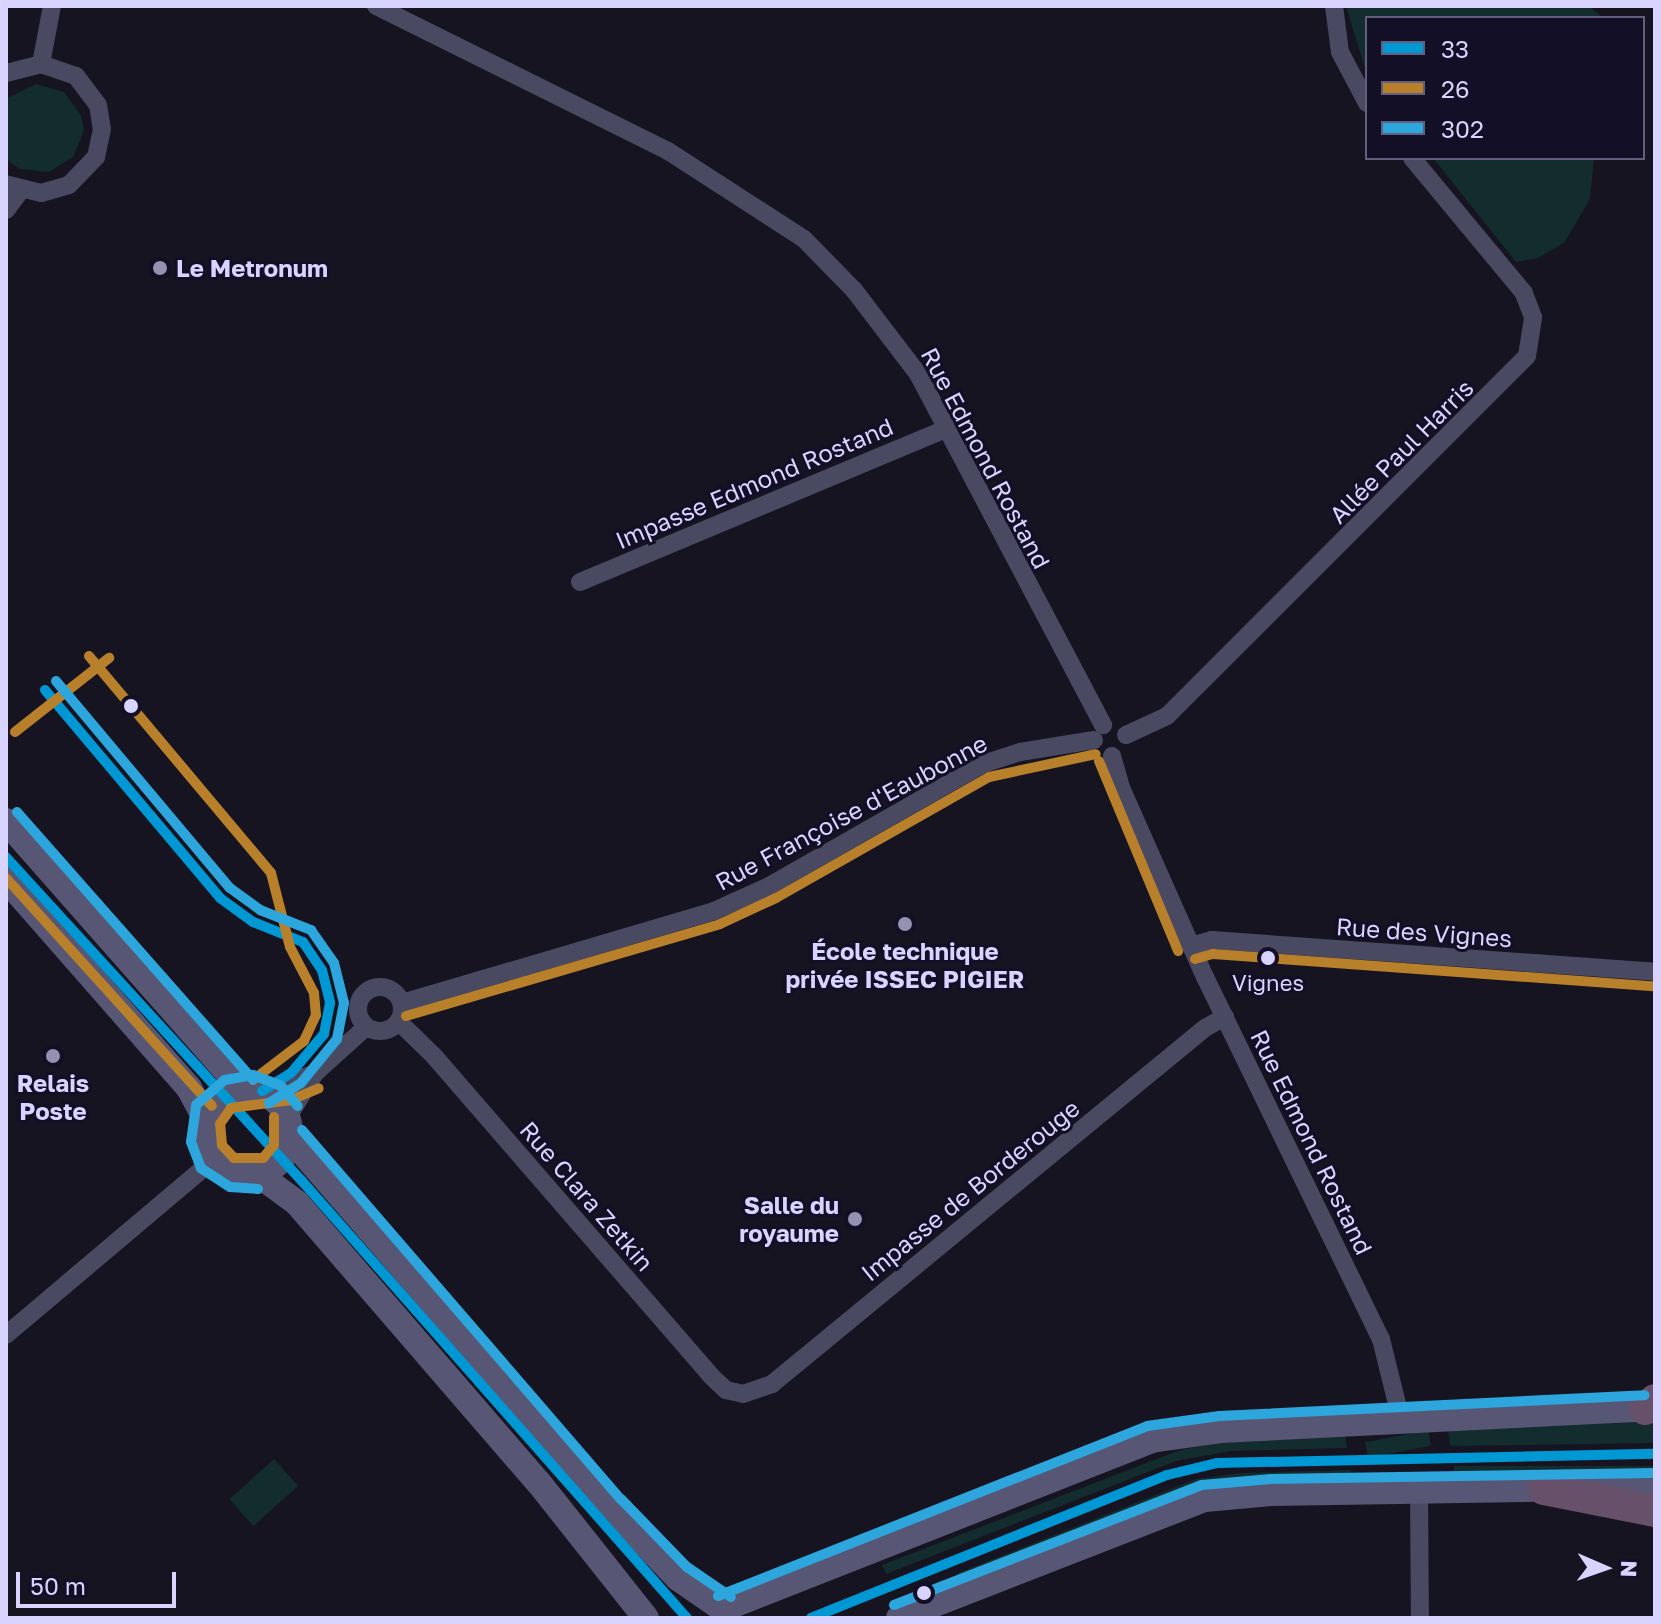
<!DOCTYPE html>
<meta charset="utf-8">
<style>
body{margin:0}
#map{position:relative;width:1661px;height:1624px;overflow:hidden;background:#161421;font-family:"Golos Text",sans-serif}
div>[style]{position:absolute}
.green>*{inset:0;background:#132c2d;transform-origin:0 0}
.street>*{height:18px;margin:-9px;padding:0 9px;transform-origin:9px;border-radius:9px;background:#4a4962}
.street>.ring{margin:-9px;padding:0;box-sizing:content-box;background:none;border:18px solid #4a4962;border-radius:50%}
.secondary>*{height:26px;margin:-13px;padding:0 13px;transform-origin:13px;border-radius:13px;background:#575674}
.secondary>.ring{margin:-13px;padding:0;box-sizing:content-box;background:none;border:26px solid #575674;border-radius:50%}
.highway>*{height:32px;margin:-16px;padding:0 16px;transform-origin:16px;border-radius:16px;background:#67516a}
.bus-1>*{height:10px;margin:-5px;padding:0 5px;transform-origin:5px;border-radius:5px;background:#0098d4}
.bus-2>*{height:10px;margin:-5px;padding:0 5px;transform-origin:5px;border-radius:5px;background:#b8802b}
.bus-3>*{height:10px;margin:-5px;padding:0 5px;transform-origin:5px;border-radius:5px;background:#2da6dd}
.dots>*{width:22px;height:22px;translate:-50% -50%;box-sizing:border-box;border:4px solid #130f26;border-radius:50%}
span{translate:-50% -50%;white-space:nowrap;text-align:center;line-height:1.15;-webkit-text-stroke:6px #130f26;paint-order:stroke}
.bus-label{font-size:22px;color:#d9d4ff}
.poi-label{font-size:24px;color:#d9d4ff;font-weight:700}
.left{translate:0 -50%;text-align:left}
.right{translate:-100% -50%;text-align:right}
.street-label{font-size:24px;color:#d9d4ff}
.frame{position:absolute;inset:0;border:8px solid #d9d4ff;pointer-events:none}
.legend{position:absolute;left:1365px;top:16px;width:280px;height:144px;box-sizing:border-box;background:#130f26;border:2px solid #625e7d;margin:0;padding:10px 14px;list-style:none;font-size:24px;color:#d9d4ff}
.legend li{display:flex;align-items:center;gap:16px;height:40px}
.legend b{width:40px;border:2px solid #625e7d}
.north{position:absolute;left:1565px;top:1528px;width:80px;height:80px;-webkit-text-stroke:6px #130f26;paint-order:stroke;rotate:92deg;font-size:22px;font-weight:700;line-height:32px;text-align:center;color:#d9d4ff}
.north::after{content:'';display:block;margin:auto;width:28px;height:36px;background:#d9d4ff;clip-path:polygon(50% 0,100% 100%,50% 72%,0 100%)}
.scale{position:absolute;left:16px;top:1572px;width:160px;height:36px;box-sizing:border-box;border:4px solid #d9d4ff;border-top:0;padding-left:10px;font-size:24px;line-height:28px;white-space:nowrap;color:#d9d4ff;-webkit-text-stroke:6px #130f26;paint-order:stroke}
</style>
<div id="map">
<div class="green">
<i style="clip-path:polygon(1346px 6px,1589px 6px,1603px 18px,1367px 18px,1367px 75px)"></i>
<i style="clip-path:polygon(36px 84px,64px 92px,81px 115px,84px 130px,73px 157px,49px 172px,20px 169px,6px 159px,6px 99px)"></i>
<i style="clip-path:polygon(1433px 158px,1594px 158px,1590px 199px,1564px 243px,1538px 258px,1516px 262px)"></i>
<i style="clip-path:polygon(1655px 1420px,1655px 1443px,1450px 1446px,1448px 1429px)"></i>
<i style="left:1428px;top:1430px;width:16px;height:64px;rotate:79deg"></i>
<i style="clip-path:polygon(1345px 1434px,1347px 1448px,1231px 1451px,1176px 1461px,886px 1574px,882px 1565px,1180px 1450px,1232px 1440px)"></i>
<i style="left:274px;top:1459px;width:36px;height:60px;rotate:48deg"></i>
<i style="left:1655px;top:1466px;width:11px;height:201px;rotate:90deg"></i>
<i style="clip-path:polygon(1351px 1470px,1353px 1481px,1190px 1493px,961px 1581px,958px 1573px,1196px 1479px,1241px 1473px)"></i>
</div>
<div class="street">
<i style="left:376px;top:6px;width:326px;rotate:26.4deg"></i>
<i style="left:668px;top:151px;width:162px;rotate:32.9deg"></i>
<i style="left:804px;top:239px;width:71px;rotate:45.6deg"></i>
<i style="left:854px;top:290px;width:106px;rotate:52.7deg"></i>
<i style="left:918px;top:374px;width:397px;rotate:62.2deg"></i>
<i style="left:1334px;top:6px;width:46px;rotate:82.6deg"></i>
<i style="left:1340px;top:52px;width:58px;rotate:62.1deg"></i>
<i style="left:41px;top:64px;width:59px;rotate:-79.3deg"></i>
<i style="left:6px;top:73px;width:36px;rotate:-14deg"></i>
<i style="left:41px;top:64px;width:37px;rotate:19deg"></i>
<i style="left:76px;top:76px;width:36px;rotate:53deg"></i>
<i style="left:98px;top:105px;width:24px;rotate:81deg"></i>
<i style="left:102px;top:129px;width:29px;rotate:102deg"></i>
<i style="left:96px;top:157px;width:39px;rotate:134deg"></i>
<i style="left:69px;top:185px;width:29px;rotate:164deg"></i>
<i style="left:41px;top:193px;width:36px;rotate:-166deg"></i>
<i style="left:6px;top:210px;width:25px;rotate:-53deg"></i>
<i style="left:580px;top:582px;width:399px;rotate:-22.7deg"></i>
<i style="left:1126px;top:735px;width:45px;rotate:-24.9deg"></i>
<i style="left:1167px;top:716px;width:509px;rotate:-45deg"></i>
<i style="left:1527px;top:356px;width:39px;rotate:-81deg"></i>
<i style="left:1533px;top:317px;width:26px;rotate:-111deg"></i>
<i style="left:1524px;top:293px;width:175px;rotate:-129.7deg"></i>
<i style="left:1112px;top:756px;width:35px;rotate:74deg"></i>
<i style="left:1122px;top:790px;width:205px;rotate:66.1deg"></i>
<i style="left:1205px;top:977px;width:403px;rotate:64.1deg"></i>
<i style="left:1381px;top:1339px;width:83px;rotate:76.1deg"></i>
<i style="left:1191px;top:946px;width:22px;rotate:-16deg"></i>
<i style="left:1212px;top:940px;width:444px;rotate:4.1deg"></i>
<i class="ring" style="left:358px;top:987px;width:26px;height:26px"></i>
<i style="left:402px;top:1003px;width:325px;rotate:-16.4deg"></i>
<i style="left:714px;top:911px;width:60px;rotate:-24.4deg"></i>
<i style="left:769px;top:886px;width:246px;rotate:-29.7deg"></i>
<i style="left:983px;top:764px;width:39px;rotate:-18deg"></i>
<i style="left:1020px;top:752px;width:75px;rotate:-9.2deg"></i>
<i style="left:399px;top:1022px;width:49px;rotate:44.2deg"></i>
<i style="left:434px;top:1056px;width:423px;rotate:49.1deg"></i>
<i style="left:711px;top:1376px;width:21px;rotate:43deg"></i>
<i style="left:726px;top:1390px;width:17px;rotate:13deg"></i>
<i style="left:743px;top:1394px;width:31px;rotate:-19deg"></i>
<i style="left:772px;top:1384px;width:561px;rotate:-39.43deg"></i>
<i style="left:1205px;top:1028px;width:23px;rotate:-29deg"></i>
<i style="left:262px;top:1091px;width:55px;rotate:-18.1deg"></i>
<i style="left:314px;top:1074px;width:70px;rotate:-42.1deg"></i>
<i style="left:288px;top:1117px;width:48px;rotate:-58.6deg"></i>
<i style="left:6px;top:1335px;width:271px;rotate:-40.2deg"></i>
<i style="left:1419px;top:1490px;width:128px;rotate:89.6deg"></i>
</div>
<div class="secondary">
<i style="left:6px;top:821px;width:357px;rotate:48.6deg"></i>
<i style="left:6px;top:879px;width:278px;rotate:48.8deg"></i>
<i style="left:189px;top:1088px;width:36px;rotate:62deg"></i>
<i class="ring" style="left:204px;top:1090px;width:60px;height:60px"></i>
<i style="left:291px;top:1139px;width:488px;rotate:49.1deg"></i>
<i style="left:611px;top:1508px;width:97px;rotate:46.3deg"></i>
<i style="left:678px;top:1578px;width:55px;rotate:34.6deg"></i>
<i style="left:723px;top:1609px;width:9px;rotate:72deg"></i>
<i style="left:259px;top:1175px;width:47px;rotate:36.4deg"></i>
<i style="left:297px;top:1203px;width:370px;rotate:49.2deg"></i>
<i style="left:539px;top:1483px;width:172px;rotate:51.6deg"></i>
<i style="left:723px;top:1609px;width:460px;rotate:-21.5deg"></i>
<i style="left:1151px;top:1440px;width:70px;rotate:-8.2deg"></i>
<i style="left:1220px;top:1430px;width:436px;rotate:-2.9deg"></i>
<i style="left:899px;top:1618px;width:328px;rotate:-21.3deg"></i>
<i style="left:1205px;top:1499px;width:66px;rotate:-5.2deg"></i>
<i style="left:1271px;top:1493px;width:384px;rotate:-0.9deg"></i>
</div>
<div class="highway">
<i style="left:1645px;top:1409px;width:13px;rotate:-42deg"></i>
<i style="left:1544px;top:1489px;width:113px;rotate:11.2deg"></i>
</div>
<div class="bus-1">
<i style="left:45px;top:690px;width:272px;rotate:49.9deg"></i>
<i style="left:220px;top:898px;width:41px;rotate:36deg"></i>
<i style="left:253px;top:922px;width:54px;rotate:21.8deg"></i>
<i style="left:303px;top:942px;width:34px;rotate:56deg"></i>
<i style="left:322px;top:970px;width:34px;rotate:76deg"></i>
<i style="left:330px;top:1003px;width:32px;rotate:101deg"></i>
<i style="left:324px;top:1034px;width:51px;rotate:130.2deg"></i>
<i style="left:291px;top:1073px;width:34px;rotate:148deg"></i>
<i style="left:6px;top:857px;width:439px;rotate:47.6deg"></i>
<i style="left:302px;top:1181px;width:582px;rotate:48.62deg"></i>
<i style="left:811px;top:1618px;width:384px;rotate:-21.9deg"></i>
<i style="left:1167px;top:1475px;width:51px;rotate:-13.5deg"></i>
<i style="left:1217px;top:1463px;width:438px;rotate:-1.2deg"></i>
</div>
<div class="bus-2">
<i style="left:89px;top:656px;width:283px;rotate:50deg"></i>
<i style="left:271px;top:873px;width:76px;rotate:75.6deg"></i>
<i style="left:290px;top:947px;width:52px;rotate:62.4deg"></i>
<i style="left:314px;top:993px;width:22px;rotate:85deg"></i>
<i style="left:316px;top:1015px;width:29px;rotate:115deg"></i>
<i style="left:304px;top:1041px;width:64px;rotate:142.6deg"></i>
<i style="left:15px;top:732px;width:120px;rotate:-38.2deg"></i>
<i style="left:1099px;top:761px;width:206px;rotate:67.4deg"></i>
<i style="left:6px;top:878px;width:307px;rotate:47.9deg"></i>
<i style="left:1195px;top:959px;width:19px;rotate:-16deg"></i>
<i style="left:1213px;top:954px;width:442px;rotate:4.2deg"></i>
<i style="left:406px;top:1016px;width:327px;rotate:-16.3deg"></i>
<i style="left:720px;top:924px;width:62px;rotate:-24.9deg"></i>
<i style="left:776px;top:898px;width:245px;rotate:-29.6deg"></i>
<i style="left:989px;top:777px;width:109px;rotate:-12.1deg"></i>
<i style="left:274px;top:1117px;width:28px;rotate:90deg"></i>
<i style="left:274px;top:1145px;width:17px;rotate:130deg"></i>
<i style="left:263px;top:1158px;width:29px;rotate:180deg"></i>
<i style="left:234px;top:1158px;width:18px;rotate:-133deg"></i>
<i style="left:222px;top:1145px;width:21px;rotate:-95deg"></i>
<i style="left:220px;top:1124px;width:19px;rotate:-55deg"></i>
<i style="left:231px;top:1108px;width:61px;rotate:-7.6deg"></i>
<i style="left:291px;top:1100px;width:30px;rotate:-23deg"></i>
</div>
<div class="bus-3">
<i style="left:56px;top:681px;width:270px;rotate:50deg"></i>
<i style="left:230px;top:888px;width:37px;rotate:36deg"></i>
<i style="left:260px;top:910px;width:55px;rotate:21.4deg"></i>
<i style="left:311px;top:930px;width:40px;rotate:55.1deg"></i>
<i style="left:334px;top:963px;width:41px;rotate:76deg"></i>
<i style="left:344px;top:1003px;width:37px;rotate:101deg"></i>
<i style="left:337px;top:1039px;width:57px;rotate:129.3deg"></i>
<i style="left:301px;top:1083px;width:38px;rotate:148deg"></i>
<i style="left:17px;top:812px;width:357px;rotate:48.6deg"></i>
<i style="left:302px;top:1130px;width:488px;rotate:49.2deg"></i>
<i style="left:621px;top:1499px;width:95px;rotate:45.9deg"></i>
<i style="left:687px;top:1567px;width:53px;rotate:34.3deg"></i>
<i style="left:258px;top:1189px;width:28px;rotate:-176deg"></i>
<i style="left:230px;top:1187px;width:35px;rotate:-147deg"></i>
<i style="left:201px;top:1168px;width:28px;rotate:-111deg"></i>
<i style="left:191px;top:1142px;width:37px;rotate:-82deg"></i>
<i style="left:196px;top:1105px;width:38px;rotate:-41deg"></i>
<i style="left:225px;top:1080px;width:28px;rotate:-10deg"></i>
<i style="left:253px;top:1075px;width:30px;rotate:21deg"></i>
<i style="left:281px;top:1086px;width:26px;rotate:50deg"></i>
<i style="left:718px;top:1596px;width:461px;rotate:-21.6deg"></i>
<i style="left:1147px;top:1426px;width:73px;rotate:-7.9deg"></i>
<i style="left:1219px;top:1416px;width:426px;rotate:-2.8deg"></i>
<i style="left:894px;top:1605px;width:331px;rotate:-21.3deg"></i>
<i style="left:1202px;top:1485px;width:69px;rotate:-5deg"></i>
<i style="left:1271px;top:1479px;width:384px;rotate:-0.9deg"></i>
</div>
<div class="dots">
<i style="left:160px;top:268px;background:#9591b1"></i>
<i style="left:131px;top:706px;background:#d9d4ff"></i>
<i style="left:905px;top:924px;background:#9591b1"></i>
<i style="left:1268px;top:958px;background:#d9d4ff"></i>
<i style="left:53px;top:1056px;background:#9591b1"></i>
<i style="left:855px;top:1219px;background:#9591b1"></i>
<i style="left:924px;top:1593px;background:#d9d4ff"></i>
</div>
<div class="bus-label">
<span style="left:1268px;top:983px">Vignes</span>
</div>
<div class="poi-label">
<span class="left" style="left:176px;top:268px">Le Metronum</span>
<span style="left:905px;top:965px">École technique<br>privée ISSEC PIGIER</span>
<span style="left:53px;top:1097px">Relais<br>Poste</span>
<span class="right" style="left:839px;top:1219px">Salle du<br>royaume</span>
</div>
<div class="street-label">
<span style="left:1401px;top:451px;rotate:-45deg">Allée Paul Harris</span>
<span style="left:986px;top:458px;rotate:62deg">Rue Edmond Rostand</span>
<span style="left:754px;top:483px;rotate:-23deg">Impasse Edmond Rostand</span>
<span style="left:851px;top:812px;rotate:-28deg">Rue Françoise d'Eaubonne</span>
<span style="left:1424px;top:932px;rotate:4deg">Rue des Vignes</span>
<span style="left:1312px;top:1142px;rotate:64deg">Rue Edmond Rostand</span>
<span style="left:970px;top:1190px;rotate:-39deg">Impasse de Borderouge</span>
<span style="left:587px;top:1196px;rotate:49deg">Rue Clara Zetkin</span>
</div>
<div class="frame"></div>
<ul class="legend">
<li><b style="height:10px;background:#0098d4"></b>33</li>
<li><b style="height:10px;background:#b8802b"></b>26</li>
<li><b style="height:10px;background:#2da6dd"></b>302</li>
</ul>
<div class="north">N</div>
<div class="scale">50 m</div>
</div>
